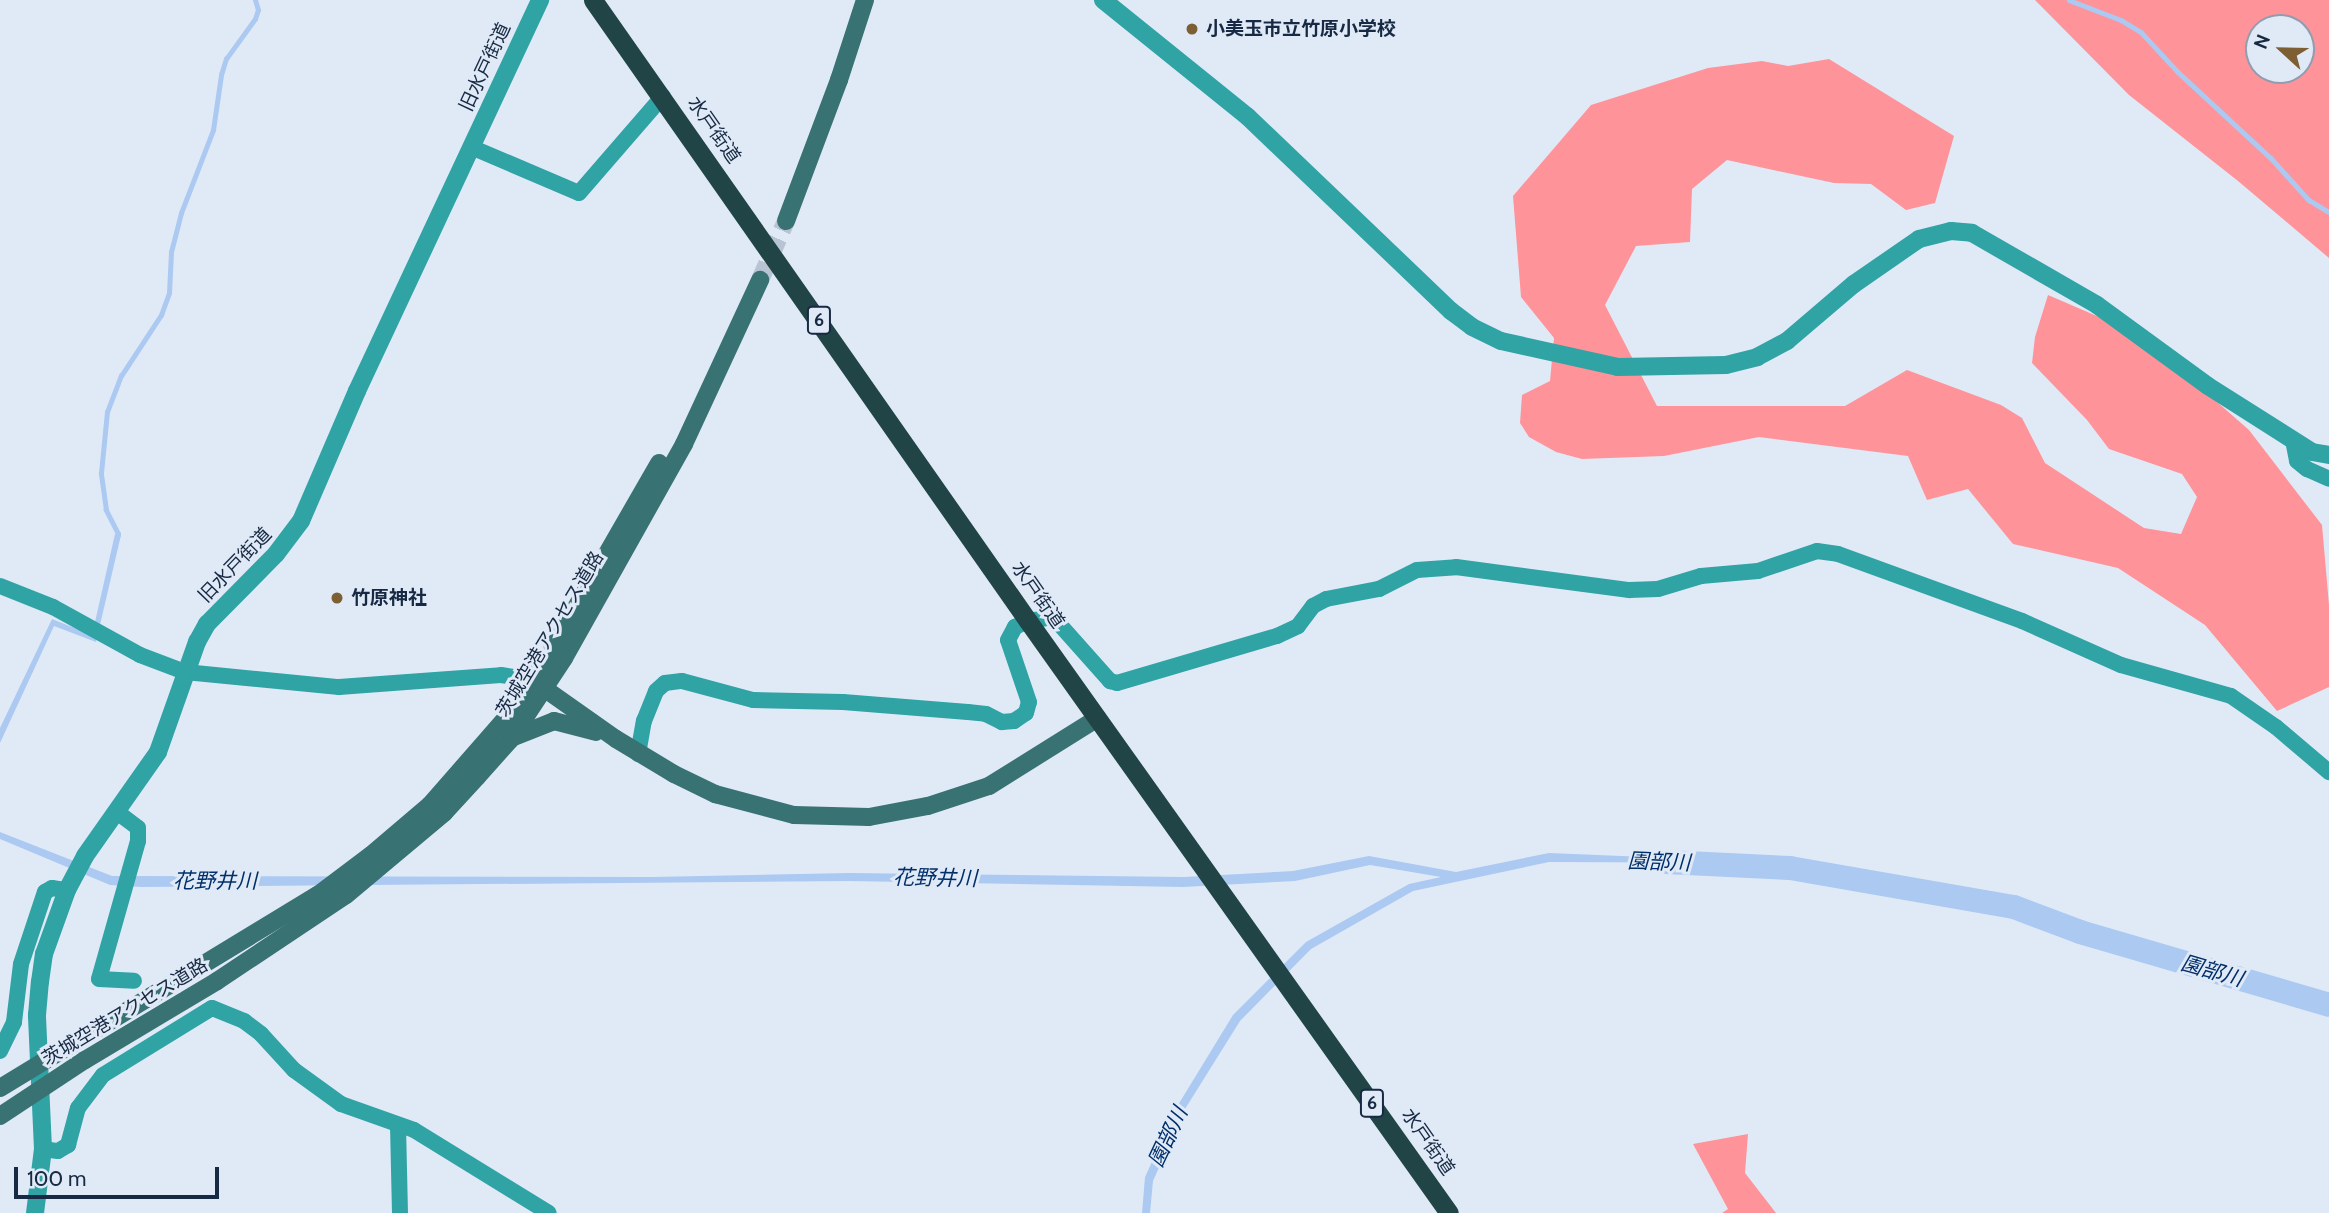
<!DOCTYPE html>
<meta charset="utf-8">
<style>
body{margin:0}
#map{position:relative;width:2329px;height:1213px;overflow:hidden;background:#e0eaf7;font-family:Cabin,"Noto Sans JP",sans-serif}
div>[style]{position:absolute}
.forest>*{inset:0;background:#fe939a}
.water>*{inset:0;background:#acc9f1}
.stream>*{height:4.5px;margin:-2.25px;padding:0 2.25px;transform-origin:2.25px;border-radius:2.25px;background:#acc9f1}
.river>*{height:24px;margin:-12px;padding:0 12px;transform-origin:12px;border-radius:12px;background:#acc9f1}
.secondary-tunnel>*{height:18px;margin-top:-9px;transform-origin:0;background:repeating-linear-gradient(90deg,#b8c3d3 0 18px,transparent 0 27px)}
.minor>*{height:16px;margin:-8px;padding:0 8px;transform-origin:8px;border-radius:8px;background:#30a3a5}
.tertiary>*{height:18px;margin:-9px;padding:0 9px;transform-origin:9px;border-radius:9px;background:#30a3a5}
.secondary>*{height:18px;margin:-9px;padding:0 9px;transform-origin:9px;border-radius:9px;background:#397273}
.trunk>*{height:19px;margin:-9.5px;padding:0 9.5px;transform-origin:9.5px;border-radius:9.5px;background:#214546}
.dots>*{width:19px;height:19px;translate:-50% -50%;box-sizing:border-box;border:4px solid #e0eaf7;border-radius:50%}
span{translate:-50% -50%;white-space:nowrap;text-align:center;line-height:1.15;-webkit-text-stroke:6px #e0eaf7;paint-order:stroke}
.shield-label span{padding:2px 5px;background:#e0eaf7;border:2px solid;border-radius:5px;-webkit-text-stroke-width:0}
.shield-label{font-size:18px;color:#172943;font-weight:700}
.poi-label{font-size:19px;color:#172943;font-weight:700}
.left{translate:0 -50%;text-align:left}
.street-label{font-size:19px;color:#172943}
.water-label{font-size:21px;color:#002f6a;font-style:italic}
.north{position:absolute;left:2245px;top:14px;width:70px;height:70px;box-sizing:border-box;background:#e0eaf7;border:2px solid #909daf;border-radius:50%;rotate:292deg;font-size:19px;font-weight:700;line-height:28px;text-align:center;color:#172943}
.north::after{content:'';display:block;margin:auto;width:24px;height:32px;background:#7c5f33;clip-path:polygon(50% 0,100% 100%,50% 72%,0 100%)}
.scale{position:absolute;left:14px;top:1167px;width:205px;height:32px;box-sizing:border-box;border:4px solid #172943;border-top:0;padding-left:9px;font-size:21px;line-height:24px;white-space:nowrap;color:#172943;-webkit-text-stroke:5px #e0eaf7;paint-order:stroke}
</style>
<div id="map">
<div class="forest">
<i style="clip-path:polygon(evenodd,2035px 0,2329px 0,2329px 258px,2238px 181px,2129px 95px,2035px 0,2301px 28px,2301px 70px,2259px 70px,2259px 28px,2301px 28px)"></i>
<i style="clip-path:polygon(1829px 59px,1954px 136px,1935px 203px,1906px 210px,1871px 184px,1834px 183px,1727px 160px,1692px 189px,1690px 242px,1636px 246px,1605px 305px,1657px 406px,1845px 406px,1907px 370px,2001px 405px,2022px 418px,2045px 463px,2144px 528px,2181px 534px,2197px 497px,2182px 474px,2109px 449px,2087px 420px,2032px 363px,2035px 337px,2048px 295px,2120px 326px,2168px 359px,2249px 430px,2322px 525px,2329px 605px,2329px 687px,2277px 711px,2205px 625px,2118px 568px,2013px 544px,1968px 489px,1927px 500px,1908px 456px,1759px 437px,1664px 456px,1582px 459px,1556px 452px,1529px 437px,1520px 423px,1522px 395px,1550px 381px,1554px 338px,1521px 297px,1513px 196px,1591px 105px,1708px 68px,1762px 61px,1788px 66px)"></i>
<i style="clip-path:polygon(1748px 1134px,1745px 1173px,1776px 1213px,1722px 1213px,1728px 1209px,1693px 1144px)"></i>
</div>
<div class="water">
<i style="clip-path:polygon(115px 534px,121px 535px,96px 642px,54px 626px,0 743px,0 728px,52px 619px,92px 635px)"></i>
<i style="clip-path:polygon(0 832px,112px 876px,652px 877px,849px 873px,1184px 877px,1293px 871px,1369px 856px,1456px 872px,1549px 853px,1790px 863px,1549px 862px,1413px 891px,1311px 949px,1240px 1021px,1185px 1109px,1153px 1181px,1150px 1213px,1142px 1213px,1145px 1177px,1178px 1105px,1233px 1015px,1306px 942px,1409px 884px,1441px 877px,1370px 865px,1295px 881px,1183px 887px,849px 881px,141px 887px,110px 885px,0 839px)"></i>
</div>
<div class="stream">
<i style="left:2069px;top:0;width:56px;rotate:21deg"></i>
<i style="left:2121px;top:20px;width:23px;rotate:31deg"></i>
<i style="left:2141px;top:32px;width:54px;rotate:47.2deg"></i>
<i style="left:2178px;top:72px;width:127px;rotate:42.8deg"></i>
<i style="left:2271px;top:158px;width:57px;rotate:47.9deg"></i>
<i style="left:2309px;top:200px;width:23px;rotate:31deg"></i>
<i style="left:117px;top:538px;width:4px;rotate:-76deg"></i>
<i style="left:118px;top:534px;width:27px;rotate:-117deg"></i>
<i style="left:106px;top:510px;width:37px;rotate:-98deg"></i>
<i style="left:101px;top:473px;width:61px;rotate:-84.4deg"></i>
<i style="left:107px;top:412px;width:39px;rotate:-69deg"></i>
<i style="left:121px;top:376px;width:73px;rotate:-56.7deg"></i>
<i style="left:161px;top:315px;width:23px;rotate:-70deg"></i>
<i style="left:169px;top:293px;width:41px;rotate:-87.2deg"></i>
<i style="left:171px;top:252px;width:40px;rotate:-75.6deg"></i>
<i style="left:181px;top:213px;width:89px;rotate:-68.9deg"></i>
<i style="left:213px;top:130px;width:56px;rotate:-81.7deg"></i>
<i style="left:221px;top:75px;width:17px;rotate:-73deg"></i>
<i style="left:226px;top:59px;width:49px;rotate:-54.1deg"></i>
<i style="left:255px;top:19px;width:9px;rotate:-72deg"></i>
<i style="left:258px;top:10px;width:10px;rotate:-107deg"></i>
</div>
<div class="river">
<i style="left:1666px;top:862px;width:124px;rotate:2.8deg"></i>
<i style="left:1790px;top:868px;width:227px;rotate:9.9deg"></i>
<i style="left:2014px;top:907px;width:71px;rotate:20.7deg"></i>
<i style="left:2080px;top:932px;width:259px;rotate:16.3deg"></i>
</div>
<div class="secondary-tunnel">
<i style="left:760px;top:280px;width:64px;rotate:-66.2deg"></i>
</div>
<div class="minor">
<i style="left:471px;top:147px;width:117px;rotate:23.1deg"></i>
<i style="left:579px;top:193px;width:128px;rotate:-49.1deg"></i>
<i style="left:2293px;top:440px;width:21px;rotate:79deg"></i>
<i style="left:2297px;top:461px;width:13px;rotate:39deg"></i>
<i style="left:2307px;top:469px;width:24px;rotate:24deg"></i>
<i style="left:0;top:586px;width:57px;rotate:21.6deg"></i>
<i style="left:53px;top:607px;width:99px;rotate:28.9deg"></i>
<i style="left:140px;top:655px;width:48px;rotate:20.7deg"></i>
<i style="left:185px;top:672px;width:155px;rotate:5.6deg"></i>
<i style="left:339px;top:687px;width:162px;rotate:-4.2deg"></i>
<i style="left:501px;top:675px;width:31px;rotate:9deg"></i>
<i style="left:638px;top:754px;width:34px;rotate:-80deg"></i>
<i style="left:644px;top:721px;width:32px;rotate:-68deg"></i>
<i style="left:656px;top:691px;width:12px;rotate:-42deg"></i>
<i style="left:665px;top:683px;width:17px;rotate:-7deg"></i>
<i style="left:682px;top:681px;width:73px;rotate:15deg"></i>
<i style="left:753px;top:700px;width:90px;rotate:1.3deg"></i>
<i style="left:843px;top:702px;width:125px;rotate:4.6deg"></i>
<i style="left:968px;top:712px;width:18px;rotate:6deg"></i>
<i style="left:986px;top:714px;width:18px;rotate:27deg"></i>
<i style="left:1002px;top:722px;width:12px;rotate:-5deg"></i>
<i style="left:1014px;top:721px;width:14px;rotate:-34deg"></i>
<i style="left:1026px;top:713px;width:11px;rotate:-75deg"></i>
<i style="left:1029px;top:702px;width:65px;rotate:-108.7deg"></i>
<i style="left:1008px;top:640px;width:15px;rotate:-62deg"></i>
<i style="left:1015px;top:627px;width:14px;rotate:-25deg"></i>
<i style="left:1028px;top:621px;width:25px;rotate:-9deg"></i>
<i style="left:1053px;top:617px;width:86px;rotate:48.3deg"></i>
<i style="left:1110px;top:681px;width:7px;rotate:16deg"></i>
<i style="left:1117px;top:683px;width:167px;rotate:-16.4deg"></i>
<i style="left:1277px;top:636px;width:23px;rotate:-25deg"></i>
<i style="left:1298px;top:626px;width:25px;rotate:-53deg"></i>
<i style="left:1313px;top:606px;width:15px;rotate:-28deg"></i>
<i style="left:1326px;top:599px;width:54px;rotate:-10.7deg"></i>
<i style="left:1379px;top:589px;width:42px;rotate:-26.6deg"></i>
<i style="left:1417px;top:570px;width:39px;rotate:-4deg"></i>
<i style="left:1456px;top:567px;width:175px;rotate:7.6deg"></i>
<i style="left:1629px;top:590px;width:29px;rotate:-2deg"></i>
<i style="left:1658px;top:589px;width:45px;rotate:-16.8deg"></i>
<i style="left:1701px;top:576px;width:57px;rotate:-5deg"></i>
<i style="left:1758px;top:571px;width:62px;rotate:-18.7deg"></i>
<i style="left:1817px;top:551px;width:21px;rotate:8deg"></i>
<i style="left:1838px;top:554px;width:196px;rotate:20deg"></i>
<i style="left:2022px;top:621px;width:108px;rotate:24deg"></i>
<i style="left:2121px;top:665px;width:114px;rotate:15.7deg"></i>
<i style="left:2231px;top:696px;width:55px;rotate:34.6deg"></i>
<i style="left:2276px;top:727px;width:70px;rotate:40.3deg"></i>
<i style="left:117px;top:812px;width:26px;rotate:37deg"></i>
<i style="left:138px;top:828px;width:13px;rotate:90deg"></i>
<i style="left:138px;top:841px;width:143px;rotate:105.8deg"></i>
<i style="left:99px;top:979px;width:35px;rotate:3deg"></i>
<i style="left:0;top:1051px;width:32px;rotate:-64deg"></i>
<i style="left:14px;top:1022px;width:58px;rotate:-83.1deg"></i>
<i style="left:21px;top:964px;width:76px;rotate:-71.6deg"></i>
<i style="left:45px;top:892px;width:8px;rotate:-30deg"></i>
<i style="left:52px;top:888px;width:15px;rotate:8deg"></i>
<i style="left:398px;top:1125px;width:88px;rotate:88.7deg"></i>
<i style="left:43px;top:1149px;width:15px;rotate:8deg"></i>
<i style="left:58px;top:1151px;width:12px;rotate:-31deg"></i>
<i style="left:68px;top:1145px;width:38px;rotate:-75deg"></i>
<i style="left:78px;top:1108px;width:41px;rotate:-52.9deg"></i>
<i style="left:103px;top:1075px;width:128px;rotate:-31.6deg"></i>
<i style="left:212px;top:1008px;width:35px;rotate:22deg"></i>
<i style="left:244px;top:1021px;width:21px;rotate:37deg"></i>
<i style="left:261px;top:1034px;width:49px;rotate:47.5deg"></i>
<i style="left:294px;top:1070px;width:58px;rotate:35.9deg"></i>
<i style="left:341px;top:1104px;width:77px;rotate:19.6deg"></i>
<i style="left:414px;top:1130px;width:158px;rotate:31.6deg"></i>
</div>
<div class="tertiary">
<i style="left:1103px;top:0;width:186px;rotate:38.9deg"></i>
<i style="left:1248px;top:117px;width:281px;rotate:43.7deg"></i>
<i style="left:1451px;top:311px;width:26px;rotate:37deg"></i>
<i style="left:1472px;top:327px;width:32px;rotate:26deg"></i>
<i style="left:1501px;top:341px;width:120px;rotate:12.5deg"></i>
<i style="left:1618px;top:367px;width:108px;rotate:-1.1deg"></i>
<i style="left:1726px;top:365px;width:32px;rotate:-14deg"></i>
<i style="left:1757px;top:357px;width:34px;rotate:-28deg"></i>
<i style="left:1787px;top:341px;width:88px;rotate:-40.4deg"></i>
<i style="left:1854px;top:284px;width:79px;rotate:-34.7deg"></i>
<i style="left:1919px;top:239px;width:33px;rotate:-14deg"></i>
<i style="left:1951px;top:231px;width:21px;rotate:5deg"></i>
<i style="left:1972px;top:233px;width:144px;rotate:29.9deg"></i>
<i style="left:2097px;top:305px;width:137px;rotate:36.1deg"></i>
<i style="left:2208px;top:386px;width:123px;rotate:32.4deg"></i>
<i style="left:2312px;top:452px;width:17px;rotate:10deg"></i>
<i style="left:35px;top:1213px;width:64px;rotate:-82.9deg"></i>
<i style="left:43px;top:1149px;width:134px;rotate:-92.6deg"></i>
<i style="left:37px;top:1015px;width:33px;rotate:-85deg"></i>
<i style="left:40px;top:982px;width:28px;rotate:-82deg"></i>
<i style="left:44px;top:954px;width:68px;rotate:-70.2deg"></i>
<i style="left:67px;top:890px;width:38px;rotate:-62deg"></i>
<i style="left:85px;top:856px;width:127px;rotate:-54.9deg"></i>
<i style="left:158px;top:752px;width:117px;rotate:-70.5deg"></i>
<i style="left:197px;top:642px;width:21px;rotate:-61deg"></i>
<i style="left:207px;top:624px;width:98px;rotate:-45.4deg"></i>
<i style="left:276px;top:554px;width:41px;rotate:-52.9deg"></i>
<i style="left:301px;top:521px;width:142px;rotate:-66.7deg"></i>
<i style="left:357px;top:391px;width:432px;rotate:-64.9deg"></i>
</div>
<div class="secondary">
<i style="left:786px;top:221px;width:151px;rotate:-69.4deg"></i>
<i style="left:839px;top:80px;width:84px;rotate:-72deg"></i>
<i style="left:538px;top:684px;width:95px;rotate:35.2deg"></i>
<i style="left:616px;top:739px;width:68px;rotate:31.1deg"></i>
<i style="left:674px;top:774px;width:46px;rotate:26deg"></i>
<i style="left:715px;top:794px;width:82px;rotate:14.9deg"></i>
<i style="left:794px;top:815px;width:75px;rotate:1.5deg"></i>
<i style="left:869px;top:817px;width:60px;rotate:-10.6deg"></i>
<i style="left:928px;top:806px;width:64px;rotate:-18.2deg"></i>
<i style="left:989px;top:786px;width:128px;rotate:-32deg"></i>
<i style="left:514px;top:737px;width:43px;rotate:-21.8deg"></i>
<i style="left:554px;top:721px;width:43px;rotate:14.7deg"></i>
<i style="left:0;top:1088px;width:372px;rotate:-31.3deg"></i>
<i style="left:318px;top:895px;width:66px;rotate:-37deg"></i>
<i style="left:371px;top:855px;width:77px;rotate:-40.3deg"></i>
<i style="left:430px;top:805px;width:123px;rotate:-48.9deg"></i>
<i style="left:511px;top:712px;width:65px;rotate:-56.3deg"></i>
<i style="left:547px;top:658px;width:225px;rotate:-60.1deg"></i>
<i style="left:0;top:1116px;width:102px;rotate:-33.4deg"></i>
<i style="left:85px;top:1060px;width:154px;rotate:-30.9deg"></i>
<i style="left:217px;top:981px;width:155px;rotate:-33.7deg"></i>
<i style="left:346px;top:895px;width:128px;rotate:-39.9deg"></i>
<i style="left:444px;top:813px;width:49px;rotate:-47.5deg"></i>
<i style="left:477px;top:777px;width:50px;rotate:-48.3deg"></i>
<i style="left:510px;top:740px;width:98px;rotate:-56.6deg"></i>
<i style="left:564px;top:658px;width:245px;rotate:-60.7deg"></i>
<i style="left:684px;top:444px;width:181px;rotate:-65.1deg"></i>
</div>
<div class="trunk">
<i style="left:593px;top:0;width:758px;rotate:54.99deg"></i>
<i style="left:1028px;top:621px;width:726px;rotate:54.58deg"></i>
</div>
<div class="dots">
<i style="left:1192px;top:29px;background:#7c5f33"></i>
<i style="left:337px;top:598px;background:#7c5f33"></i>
</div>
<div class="shield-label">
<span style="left:819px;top:320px">6</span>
<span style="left:1372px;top:1103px">6</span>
</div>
<div class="poi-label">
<span class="left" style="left:1206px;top:29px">小美玉市立竹原小学校</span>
<span class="left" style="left:351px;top:598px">竹原神社</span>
</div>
<div class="street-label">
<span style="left:485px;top:67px;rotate:-65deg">旧水戸街道</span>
<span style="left:714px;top:130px;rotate:55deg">水戸街道</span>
<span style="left:235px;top:565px;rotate:-46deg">旧水戸街道</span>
<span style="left:1038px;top:595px;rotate:55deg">水戸街道</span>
<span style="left:550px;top:634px;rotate:-59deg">茨城空港アクセス道路</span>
<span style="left:125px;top:1012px;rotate:-31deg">茨城空港アクセス道路</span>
<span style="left:1428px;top:1142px;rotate:55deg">水戸街道</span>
</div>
<div class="water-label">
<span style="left:1659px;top:862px;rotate:2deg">園部川</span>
<span style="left:935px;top:878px;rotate:1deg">花野井川</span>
<span style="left:215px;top:881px">花野井川</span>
<span style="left:2212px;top:971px;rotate:16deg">園部川</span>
<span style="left:1168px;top:1137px;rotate:-65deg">園部川</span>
</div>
<div class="north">N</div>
<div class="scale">100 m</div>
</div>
